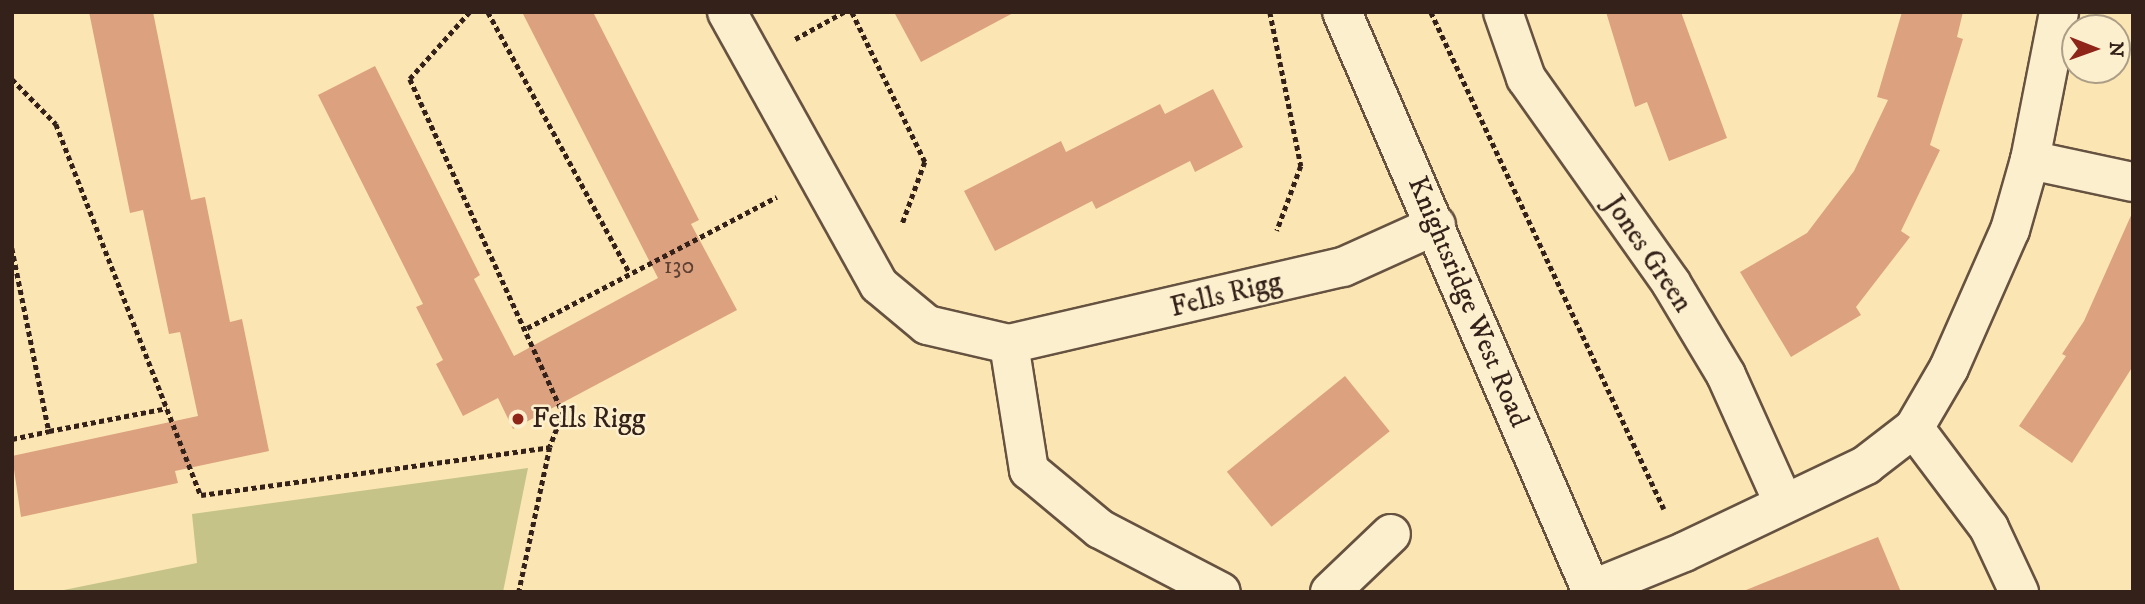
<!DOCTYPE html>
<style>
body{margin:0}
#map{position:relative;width:2145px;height:604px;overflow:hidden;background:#fbe6b3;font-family:"IM FELL DW Pica",serif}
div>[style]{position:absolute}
.green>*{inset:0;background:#c5c388}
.building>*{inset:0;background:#dca280;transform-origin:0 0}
.path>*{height:4.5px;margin-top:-2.25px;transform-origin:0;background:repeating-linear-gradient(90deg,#342119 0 5px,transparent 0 8.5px)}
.roads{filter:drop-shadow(2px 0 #665240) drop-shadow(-2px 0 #665240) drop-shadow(0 2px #665240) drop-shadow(0 -2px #665240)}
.minor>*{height:38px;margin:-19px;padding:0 19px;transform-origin:19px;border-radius:19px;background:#fcefce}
.tertiary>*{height:38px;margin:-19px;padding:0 19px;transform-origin:19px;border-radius:19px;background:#fcefce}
.dots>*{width:19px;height:19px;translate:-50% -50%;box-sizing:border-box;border:4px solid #fcefce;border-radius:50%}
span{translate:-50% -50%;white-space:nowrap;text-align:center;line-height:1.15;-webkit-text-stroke:5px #fcefce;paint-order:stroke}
.number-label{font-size:24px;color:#5e4133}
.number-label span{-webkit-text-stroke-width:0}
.street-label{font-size:28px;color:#342119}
.poi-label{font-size:28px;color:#342119}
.left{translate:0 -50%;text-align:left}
.frame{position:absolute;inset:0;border:14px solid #342119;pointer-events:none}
.north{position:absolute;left:2061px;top:14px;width:70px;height:70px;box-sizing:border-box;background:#fcefce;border:2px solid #ac9d86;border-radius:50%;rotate:91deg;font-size:19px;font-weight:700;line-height:28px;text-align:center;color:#342119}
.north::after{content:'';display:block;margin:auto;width:24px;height:32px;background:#8f2418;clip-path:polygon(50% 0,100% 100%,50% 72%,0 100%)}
</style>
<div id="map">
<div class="green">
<i style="clip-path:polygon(528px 468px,503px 592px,54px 592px,197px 563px,192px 514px)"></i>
</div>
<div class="building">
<i style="clip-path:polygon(89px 12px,153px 12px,191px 200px,205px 197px,230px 322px,242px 319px,269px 451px,175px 471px,178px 483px,21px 517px,12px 456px,198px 416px,180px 332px,169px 334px,143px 210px,130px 213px)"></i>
<i style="clip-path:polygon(522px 12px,593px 12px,699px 220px,691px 224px,737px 310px,513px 429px,498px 398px,463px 416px,436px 364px,443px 360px,416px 307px,423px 304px,318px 95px,375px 66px,480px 275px,474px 279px,514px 356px,658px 278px)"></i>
<i style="clip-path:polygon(894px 12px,1015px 12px,921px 62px)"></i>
<i style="clip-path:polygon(1606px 12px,1681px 12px,1727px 138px,1669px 161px,1647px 102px,1635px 107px)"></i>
<i style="clip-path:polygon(1902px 12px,1963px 12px,1957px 37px,1963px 39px,1930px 145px,1940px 150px,1901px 231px,1910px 237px,1856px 307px,1861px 315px,1791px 357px,1740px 272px,1807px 233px,1854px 171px,1888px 100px,1877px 97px)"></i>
<i style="clip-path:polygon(1213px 89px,1243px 147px,1195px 172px,1190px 161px,1096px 209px,1092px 201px,995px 251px,964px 191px,1061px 141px,1066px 152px,1160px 104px,1165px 114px)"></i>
<i style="clip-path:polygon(2133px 211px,2133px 366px,2072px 463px,2019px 426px,2066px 356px,2062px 354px,2084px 321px)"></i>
<i style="left:1345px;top:376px;width:71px;height:152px;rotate:51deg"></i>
<i style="clip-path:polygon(1878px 537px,1901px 592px,1747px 592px,1746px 590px)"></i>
</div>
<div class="path">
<i style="left:470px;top:12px;width:90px;rotate:131.8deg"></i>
<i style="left:410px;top:79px;width:367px;rotate:65.4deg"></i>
<i style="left:563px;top:413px;width:36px;rotate:111deg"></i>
<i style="left:488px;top:12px;width:297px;rotate:61.5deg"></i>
<i style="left:852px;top:12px;width:167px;rotate:64deg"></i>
<i style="left:925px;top:162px;width:67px;rotate:110.1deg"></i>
<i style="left:1270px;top:12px;width:157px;rotate:78.6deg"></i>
<i style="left:1301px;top:166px;width:69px;rotate:110.3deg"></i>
<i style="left:1431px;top:12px;width:549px;rotate:64.88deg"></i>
<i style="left:795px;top:39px;width:56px;rotate:-28.9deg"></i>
<i style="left:12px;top:79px;width:63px;rotate:45.6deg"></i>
<i style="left:56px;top:124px;width:398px;rotate:68.7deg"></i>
<i style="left:201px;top:495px;width:352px;rotate:-7.8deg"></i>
<i style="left:550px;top:447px;width:148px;rotate:102.1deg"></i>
<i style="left:12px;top:248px;width:187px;rotate:78.6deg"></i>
<i style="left:49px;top:431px;width:120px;rotate:-11deg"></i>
<i style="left:527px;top:328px;width:282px;rotate:-27.7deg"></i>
<i style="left:12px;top:439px;width:38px;rotate:-12deg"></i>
</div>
<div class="roads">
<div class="minor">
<i style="left:727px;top:12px;width:312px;rotate:60.9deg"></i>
<i style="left:879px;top:285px;width:62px;rotate:39.8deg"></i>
<i style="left:927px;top:325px;width:84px;rotate:13deg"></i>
<i style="left:1009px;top:344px;width:343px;rotate:-13deg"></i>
<i style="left:1343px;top:267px;width:102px;rotate:-24.3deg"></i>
<i style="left:1503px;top:12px;width:70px;rotate:70.8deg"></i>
<i style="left:1526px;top:78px;width:251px;rotate:54.7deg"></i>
<i style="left:1671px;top:283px;width:107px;rotate:59.1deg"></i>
<i style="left:1726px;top:375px;width:141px;rotate:65.8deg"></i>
<i style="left:2030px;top:160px;width:105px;rotate:12.1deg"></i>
<i style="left:1009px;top:344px;width:128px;rotate:81deg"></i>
<i style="left:1029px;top:470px;width:92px;rotate:39.7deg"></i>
<i style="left:1100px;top:529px;width:136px;rotate:27.5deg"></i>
<i style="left:1914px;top:428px;width:125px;rotate:53.1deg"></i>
<i style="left:1989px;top:528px;width:71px;rotate:64.9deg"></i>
<i style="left:1591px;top:590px;width:100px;rotate:-22.2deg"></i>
<i style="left:1684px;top:552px;width:202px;rotate:-25.5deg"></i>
<i style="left:1866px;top:465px;width:61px;rotate:-37.6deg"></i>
<i style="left:1914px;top:428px;width:69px;rotate:-59.7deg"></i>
<i style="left:1949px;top:368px;width:151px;rotate:-66.2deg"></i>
<i style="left:2010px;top:230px;width:73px;rotate:-74.1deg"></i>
<i style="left:2030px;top:160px;width:151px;rotate:-78.9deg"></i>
<i style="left:1330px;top:592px;width:84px;rotate:-43.6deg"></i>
</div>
<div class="tertiary">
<i style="left:1342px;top:12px;width:632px;rotate:66.68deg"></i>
</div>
</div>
<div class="dots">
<i style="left:518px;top:419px;background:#8f2418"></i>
</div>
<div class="number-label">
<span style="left:679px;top:267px">130</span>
</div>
<div class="street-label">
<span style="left:1648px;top:254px;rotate:56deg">Jones Green</span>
<span style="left:1226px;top:295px;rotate:-14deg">Fells Rigg</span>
<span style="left:1468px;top:302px;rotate:67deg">Knightsridge West Road</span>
</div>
<div class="poi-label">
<span class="left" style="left:532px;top:419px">Fells Rigg</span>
</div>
<div class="frame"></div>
<div class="north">N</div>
</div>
